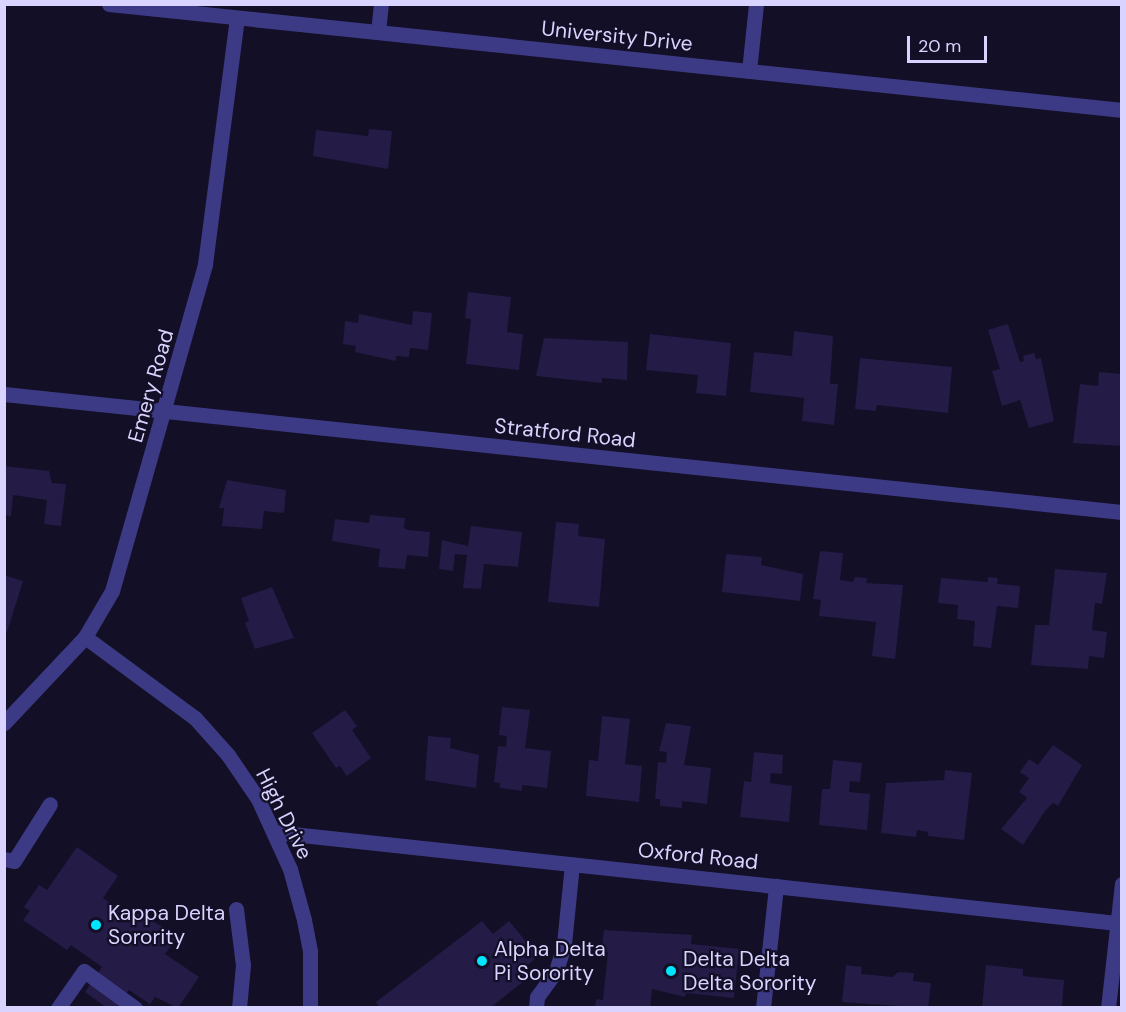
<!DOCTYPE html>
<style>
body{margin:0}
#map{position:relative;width:1126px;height:1012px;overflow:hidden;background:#130f26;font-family:"DM Sans",sans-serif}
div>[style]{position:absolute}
.building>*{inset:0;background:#241b47}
.lane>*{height:15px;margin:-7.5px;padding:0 7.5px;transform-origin:7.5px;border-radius:7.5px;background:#3d3a85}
.street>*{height:15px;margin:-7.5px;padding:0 7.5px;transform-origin:7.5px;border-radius:7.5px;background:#3d3a85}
.dots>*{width:16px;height:16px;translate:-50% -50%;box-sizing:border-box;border:3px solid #130f26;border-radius:50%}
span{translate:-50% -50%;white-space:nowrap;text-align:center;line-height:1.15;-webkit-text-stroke:4.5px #130f26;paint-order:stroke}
.street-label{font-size:21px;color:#d9d4ff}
.poi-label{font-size:21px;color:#d9d4ff}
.left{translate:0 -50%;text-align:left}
.frame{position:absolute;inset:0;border:6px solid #d9d4ff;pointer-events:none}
.scale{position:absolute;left:907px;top:36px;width:80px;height:27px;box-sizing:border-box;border:3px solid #d9d4ff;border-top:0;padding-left:8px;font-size:18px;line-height:21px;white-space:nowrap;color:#d9d4ff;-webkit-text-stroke:4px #130f26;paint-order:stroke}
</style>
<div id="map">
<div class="building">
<i style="clip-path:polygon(369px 129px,392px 131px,388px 169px,313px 156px,316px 130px,368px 136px)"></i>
<i style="clip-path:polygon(468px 292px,511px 297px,507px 332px,523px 334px,519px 370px,466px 364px,471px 319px,465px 318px)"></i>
<i style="clip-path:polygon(413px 311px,432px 313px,428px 350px,410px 348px,409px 357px,396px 356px,396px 361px,355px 352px,356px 346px,343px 344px,345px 321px,358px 323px,359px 314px,412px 325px)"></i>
<i style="clip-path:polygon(1008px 324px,1020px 362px,1024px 361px,1023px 356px,1034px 353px,1036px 359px,1041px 358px,1054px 421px,1029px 428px,1020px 400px,1002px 406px,992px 371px,1000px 369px,988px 330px)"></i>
<i style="clip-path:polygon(794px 331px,833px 336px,830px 384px,838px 384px,834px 425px,802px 421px,804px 398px,750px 392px,754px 352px,792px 356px)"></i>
<i style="clip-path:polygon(650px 334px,731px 343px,726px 396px,696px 393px,698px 375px,646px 370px)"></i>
<i style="clip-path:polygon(544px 338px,628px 342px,627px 380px,602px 378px,602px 383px,536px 376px)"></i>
<i style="clip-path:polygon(860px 358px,952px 367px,948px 413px,877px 405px,876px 411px,855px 409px)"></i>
<i style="clip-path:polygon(1099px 372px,1122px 374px,1122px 446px,1073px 443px,1080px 384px,1098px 386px)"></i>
<i style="clip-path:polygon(4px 466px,49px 471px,52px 483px,66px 484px,61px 526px,44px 524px,47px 500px,13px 495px,11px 516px,4px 515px)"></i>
<i style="clip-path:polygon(227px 480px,286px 490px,284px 513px,264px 511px,262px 529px,222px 526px,224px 508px,219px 508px)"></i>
<i style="clip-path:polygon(370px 515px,405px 518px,404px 528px,408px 530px,430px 532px,428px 557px,407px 555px,405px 569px,378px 567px,380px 549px,332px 541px,335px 519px,369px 523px)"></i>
<i style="clip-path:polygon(556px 522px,579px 524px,578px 536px,605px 539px,599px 607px,548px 602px)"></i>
<i style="clip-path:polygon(471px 526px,522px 532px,518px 567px,484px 564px,481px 589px,463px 588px,467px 555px,455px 554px,453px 571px,439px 569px,442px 540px,468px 546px)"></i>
<i style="clip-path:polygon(820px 551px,843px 553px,840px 580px,853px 582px,855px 577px,867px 578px,866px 583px,903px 585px,895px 659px,872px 656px,876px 622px,819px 616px,821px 600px,813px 599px)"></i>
<i style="clip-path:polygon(726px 554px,762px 557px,761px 565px,803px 574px,800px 601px,722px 592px)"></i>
<i style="clip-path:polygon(1055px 569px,1107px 573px,1102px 604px,1095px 603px,1092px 630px,1107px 632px,1104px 658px,1089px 656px,1088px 669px,1031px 665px,1035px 625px,1049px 625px)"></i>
<i style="clip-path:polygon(4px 575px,23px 581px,7px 632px,4px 631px)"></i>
<i style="clip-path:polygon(988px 577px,998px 578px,997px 584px,1020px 586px,1018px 608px,997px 606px,991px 648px,973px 646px,975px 621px,957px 619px,958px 605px,938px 603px,941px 578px,988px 582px)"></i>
<i style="clip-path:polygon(272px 587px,294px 638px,255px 649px,245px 623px,249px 621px,241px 598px)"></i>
<i style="clip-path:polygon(502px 707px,530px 710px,525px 748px,551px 751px,547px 788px,522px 785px,522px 791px,500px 788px,500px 783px,494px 782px,498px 746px,506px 747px,507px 736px,499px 735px)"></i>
<i style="clip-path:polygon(345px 710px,357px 726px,352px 730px,371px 758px,347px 776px,340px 766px,336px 768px,312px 733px)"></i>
<i style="clip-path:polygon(602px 716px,630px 719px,625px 764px,642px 766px,639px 802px,586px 796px,589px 760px,598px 761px)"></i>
<i style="clip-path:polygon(666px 723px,691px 726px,684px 765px,711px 768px,707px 804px,682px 801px,682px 808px,660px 806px,660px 799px,655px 799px,658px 762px,666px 763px,667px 752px,659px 751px)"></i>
<i style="clip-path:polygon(428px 736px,451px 738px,450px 748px,479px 755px,476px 788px,425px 780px)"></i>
<i style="clip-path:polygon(1053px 745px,1082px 765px,1058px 806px,1053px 803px,1045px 811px,1023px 845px,1001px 829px,1027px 798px,1019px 792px,1029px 778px,1020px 772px,1029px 759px,1038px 765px)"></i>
<i style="clip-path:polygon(754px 752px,783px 755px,782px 774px,771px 773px,770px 783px,792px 786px,789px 822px,740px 817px,744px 781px,751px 782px)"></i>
<i style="clip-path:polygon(833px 760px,862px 763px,860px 782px,850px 781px,849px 792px,870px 794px,867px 830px,819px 825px,822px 789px,830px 789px)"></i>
<i style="clip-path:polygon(945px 770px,972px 773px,964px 840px,928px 836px,928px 832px,917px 830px,916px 837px,881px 833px,886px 783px,944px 780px)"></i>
<i style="clip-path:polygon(77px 847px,118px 876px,103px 898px,133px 919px,137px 913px,167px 929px,164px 933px,175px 940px,165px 954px,199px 977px,178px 1008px,155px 997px,150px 1004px,129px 990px,116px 1008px,107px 1008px,85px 992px,102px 967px,71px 945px,67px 950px,23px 920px,30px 911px,24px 907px,39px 885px,47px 890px)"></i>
<i style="clip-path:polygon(482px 921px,493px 934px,509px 921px,538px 956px,523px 969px,529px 977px,490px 1008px,380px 1008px,376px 1002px)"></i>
<i style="clip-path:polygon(604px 930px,692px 935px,691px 944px,739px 949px,734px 998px,686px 993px,685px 997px,652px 989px,650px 1008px,595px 1008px,596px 999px,603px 1000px,608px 952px,601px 952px)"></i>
<i style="clip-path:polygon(846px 965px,862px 967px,861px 974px,893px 977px,898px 972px,914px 973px,913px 981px,931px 983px,928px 1008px,842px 1002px)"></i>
<i style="clip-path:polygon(986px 965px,1023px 969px,1023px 976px,1064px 980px,1062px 1008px,982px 1008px)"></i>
</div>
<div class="lane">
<i style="left:4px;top:859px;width:10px;rotate:11deg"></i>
<i style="left:14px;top:861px;width:67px;rotate:-57.7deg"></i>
<i style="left:236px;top:909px;width:56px;rotate:82.9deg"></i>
<i style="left:243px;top:965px;width:43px;rotate:95.3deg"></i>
<i style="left:58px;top:1008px;width:45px;rotate:-54.9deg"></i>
<i style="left:84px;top:971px;width:63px;rotate:36deg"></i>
<i style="left:536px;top:1008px;width:11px;rotate:-85deg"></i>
<i style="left:537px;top:997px;width:32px;rotate:-54deg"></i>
<i style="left:556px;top:971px;width:28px;rotate:-73deg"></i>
<i style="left:564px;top:944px;width:80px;rotate:-84.3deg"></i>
<i style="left:763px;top:1008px;width:123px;rotate:-83.9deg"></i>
</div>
<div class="street">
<i style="left:109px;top:4px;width:1019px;rotate:5.97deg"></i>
<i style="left:378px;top:32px;width:28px;rotate:-84deg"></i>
<i style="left:749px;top:71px;width:67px;rotate:-84deg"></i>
<i style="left:4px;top:394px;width:1124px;rotate:6.03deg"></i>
<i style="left:85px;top:637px;width:137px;rotate:36.4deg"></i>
<i style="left:195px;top:718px;width:50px;rotate:48.3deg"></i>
<i style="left:228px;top:755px;width:53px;rotate:55.7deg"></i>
<i style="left:258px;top:799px;width:77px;rotate:65.4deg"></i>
<i style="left:290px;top:869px;width:53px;rotate:74.6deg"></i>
<i style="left:304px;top:920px;width:32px;rotate:79deg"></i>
<i style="left:310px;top:951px;width:57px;rotate:90deg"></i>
<i style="left:4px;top:723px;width:118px;rotate:-46.7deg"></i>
<i style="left:85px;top:637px;width:53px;rotate:-59.6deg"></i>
<i style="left:112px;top:591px;width:340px;rotate:-74.1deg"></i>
<i style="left:205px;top:264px;width:248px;rotate:-82.6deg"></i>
<i style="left:274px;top:832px;width:848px;rotate:6.16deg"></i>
<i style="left:1108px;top:1008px;width:125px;rotate:-83.6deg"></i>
</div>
<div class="dots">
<i style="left:96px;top:925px;background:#00e5ff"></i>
<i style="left:482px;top:961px;background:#00e5ff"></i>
<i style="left:671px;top:971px;background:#00e5ff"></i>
</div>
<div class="street-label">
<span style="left:617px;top:36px;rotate:6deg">University Drive</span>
<span style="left:151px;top:386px;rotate:-74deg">Emery Road</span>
<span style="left:565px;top:433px;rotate:6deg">Stratford Road</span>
<span style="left:284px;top:814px;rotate:63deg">High Drive</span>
<span style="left:698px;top:856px;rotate:6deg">Oxford Road</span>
</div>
<div class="poi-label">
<span class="left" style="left:108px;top:925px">Kappa Delta<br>Sorority</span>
<span class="left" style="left:494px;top:961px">Alpha Delta<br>Pi Sorority</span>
<span class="left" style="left:683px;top:971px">Delta Delta<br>Delta Sorority</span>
</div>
<div class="frame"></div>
<div class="scale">20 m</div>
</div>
